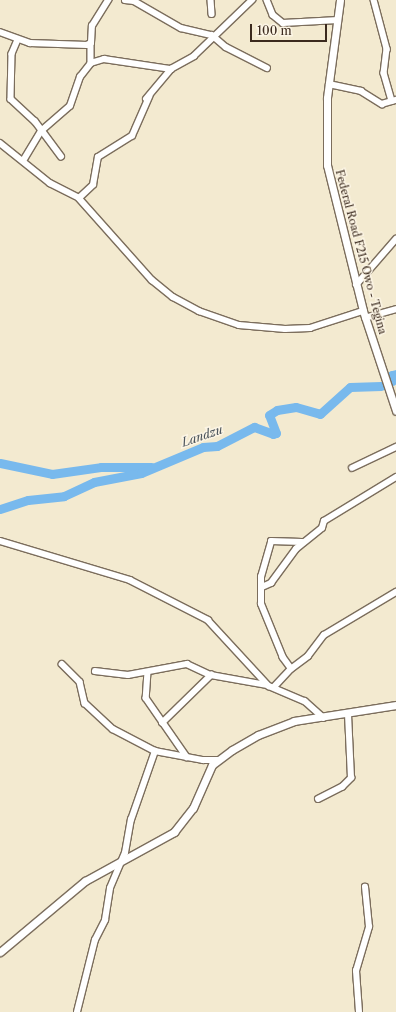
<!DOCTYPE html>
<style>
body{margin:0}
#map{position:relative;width:396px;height:1012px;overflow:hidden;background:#f3ead0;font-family:"Libre Caslon Text",serif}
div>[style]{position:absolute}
.river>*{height:9px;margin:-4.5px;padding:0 4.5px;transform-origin:4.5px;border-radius:4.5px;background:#78b9ed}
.roads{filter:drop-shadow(1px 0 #7b6d5c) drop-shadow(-1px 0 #7b6d5c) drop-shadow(0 1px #7b6d5c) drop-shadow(0 -1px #7b6d5c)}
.minor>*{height:5.5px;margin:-2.75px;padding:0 2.75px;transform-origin:2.75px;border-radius:2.75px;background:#fff}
.major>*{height:7px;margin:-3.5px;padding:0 3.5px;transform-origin:3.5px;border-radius:3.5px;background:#fff}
span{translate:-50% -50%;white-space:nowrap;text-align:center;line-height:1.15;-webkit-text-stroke:3px #fcf5e5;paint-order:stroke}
.street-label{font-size:11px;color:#3b2a1e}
.water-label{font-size:12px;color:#4d555c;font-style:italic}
.scale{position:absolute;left:250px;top:24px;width:77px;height:18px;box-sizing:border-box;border:2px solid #3b2a1e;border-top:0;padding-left:5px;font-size:12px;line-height:14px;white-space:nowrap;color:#3b2a1e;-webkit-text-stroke:3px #fcf5e5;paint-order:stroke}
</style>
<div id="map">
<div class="river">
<i style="left:392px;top:381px;width:6px;rotate:-90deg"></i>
<i style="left:392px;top:375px;width:4px;rotate:-14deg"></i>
<i style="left:0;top:463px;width:53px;rotate:11.9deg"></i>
<i style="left:52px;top:474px;width:49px;rotate:-8.1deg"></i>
<i style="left:101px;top:467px;width:50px"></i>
<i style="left:0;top:509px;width:29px;rotate:-18deg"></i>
<i style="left:28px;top:500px;width:36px;rotate:-6deg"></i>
<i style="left:64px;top:496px;width:33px;rotate:-25deg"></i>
<i style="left:94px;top:482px;width:48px;rotate:-10.8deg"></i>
<i style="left:141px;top:473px;width:67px;rotate:-22.8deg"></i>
<i style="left:203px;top:447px;width:14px;rotate:-4deg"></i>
<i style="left:217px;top:446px;width:42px;rotate:-27.2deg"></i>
<i style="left:254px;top:427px;width:20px;rotate:20deg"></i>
<i style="left:273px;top:434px;width:3px;rotate:-18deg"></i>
<i style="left:276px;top:433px;width:19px;rotate:-111deg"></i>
<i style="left:269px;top:415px;width:9px;rotate:-32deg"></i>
<i style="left:277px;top:410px;width:19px;rotate:-9deg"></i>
<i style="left:296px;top:407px;width:25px;rotate:16deg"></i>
<i style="left:320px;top:414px;width:40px;rotate:-42deg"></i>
<i style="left:350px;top:387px;width:31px;rotate:-2deg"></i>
</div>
<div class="roads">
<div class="minor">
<i style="left:125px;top:0;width:9px;rotate:6deg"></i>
<i style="left:134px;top:1px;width:54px;rotate:29.9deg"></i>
<i style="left:181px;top:28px;width:32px;rotate:13deg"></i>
<i style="left:212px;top:35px;width:18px;rotate:41deg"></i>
<i style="left:226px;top:47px;width:46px;rotate:27.1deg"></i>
<i style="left:211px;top:0;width:14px;rotate:86deg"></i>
<i style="left:267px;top:0;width:16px;rotate:68deg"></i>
<i style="left:273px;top:15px;width:13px;rotate:39deg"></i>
<i style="left:283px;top:23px;width:55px;rotate:-3.1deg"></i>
<i style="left:374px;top:0;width:51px;rotate:75.1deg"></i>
<i style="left:387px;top:49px;width:24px;rotate:97deg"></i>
<i style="left:384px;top:73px;width:29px;rotate:74deg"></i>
<i style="left:0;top:32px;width:32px;rotate:20deg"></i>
<i style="left:30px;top:43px;width:57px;rotate:2deg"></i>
<i style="left:87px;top:45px;width:4px;rotate:-27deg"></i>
<i style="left:91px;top:43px;width:17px;rotate:-87deg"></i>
<i style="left:92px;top:26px;width:31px;rotate:-58deg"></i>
<i style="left:18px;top:40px;width:15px;rotate:113deg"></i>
<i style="left:12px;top:54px;width:45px;rotate:91.3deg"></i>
<i style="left:11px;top:99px;width:33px;rotate:43deg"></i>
<i style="left:35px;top:121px;width:44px;rotate:53.4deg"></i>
<i style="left:91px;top:43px;width:20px;rotate:90deg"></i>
<i style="left:329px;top:84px;width:33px;rotate:12deg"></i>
<i style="left:361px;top:91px;width:25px;rotate:32deg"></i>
<i style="left:382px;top:104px;width:15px;rotate:-16deg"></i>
<i style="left:146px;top:99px;width:39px;rotate:-50deg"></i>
<i style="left:171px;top:69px;width:26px;rotate:-29deg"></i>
<i style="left:194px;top:56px;width:81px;rotate:-44deg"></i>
<i style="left:0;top:143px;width:64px;rotate:38.7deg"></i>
<i style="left:50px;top:183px;width:33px;rotate:27deg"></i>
<i style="left:79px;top:198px;width:110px;rotate:48.3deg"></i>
<i style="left:152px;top:280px;width:27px;rotate:39deg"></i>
<i style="left:173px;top:297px;width:30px;rotate:28deg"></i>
<i style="left:199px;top:311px;width:42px;rotate:19.3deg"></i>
<i style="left:239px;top:325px;width:46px;rotate:5deg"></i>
<i style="left:285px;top:329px;width:25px;rotate:-2deg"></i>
<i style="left:310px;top:328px;width:56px;rotate:-17.8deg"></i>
<i style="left:23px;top:161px;width:35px;rotate:-59deg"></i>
<i style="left:41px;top:131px;width:38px;rotate:-41deg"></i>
<i style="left:70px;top:106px;width:31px;rotate:-71deg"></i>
<i style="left:80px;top:77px;width:18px;rotate:-52deg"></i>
<i style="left:91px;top:63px;width:14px;rotate:-17deg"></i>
<i style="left:104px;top:59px;width:68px;rotate:8.5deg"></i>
<i style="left:79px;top:198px;width:19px;rotate:-43deg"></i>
<i style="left:93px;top:185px;width:28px;rotate:-80deg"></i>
<i style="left:98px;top:157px;width:40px;rotate:-32deg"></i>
<i style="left:132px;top:136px;width:43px;rotate:-66.4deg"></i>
<i style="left:356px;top:285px;width:61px;rotate:-49deg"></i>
<i style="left:365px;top:318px;width:32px;rotate:-16deg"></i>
<i style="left:352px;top:468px;width:49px;rotate:-25.5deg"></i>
<i style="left:0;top:541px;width:136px;rotate:16.7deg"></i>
<i style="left:130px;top:580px;width:88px;rotate:27.1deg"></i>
<i style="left:208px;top:620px;width:90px;rotate:47.3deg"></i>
<i style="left:269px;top:686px;width:39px;rotate:23deg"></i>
<i style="left:305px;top:701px;width:25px;rotate:42deg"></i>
<i style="left:262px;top:587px;width:10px;rotate:-24deg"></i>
<i style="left:271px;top:583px;width:42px;rotate:-53.7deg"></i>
<i style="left:296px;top:549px;width:33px;rotate:-39deg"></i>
<i style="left:322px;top:528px;width:7px;rotate:-74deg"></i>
<i style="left:324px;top:521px;width:84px;rotate:-31.4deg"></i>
<i style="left:62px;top:664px;width:25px;rotate:45deg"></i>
<i style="left:80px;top:682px;width:22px;rotate:77deg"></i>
<i style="left:85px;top:703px;width:38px;rotate:43deg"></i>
<i style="left:113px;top:729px;width:47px;rotate:27.6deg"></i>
<i style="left:155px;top:751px;width:49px;rotate:10.6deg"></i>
<i style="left:203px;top:760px;width:15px"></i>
<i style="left:291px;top:669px;width:21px;rotate:-37deg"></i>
<i style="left:308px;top:656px;width:26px;rotate:-53deg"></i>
<i style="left:324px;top:635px;width:84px;rotate:-30.8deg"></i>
<i style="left:95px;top:671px;width:33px;rotate:7deg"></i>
<i style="left:128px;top:675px;width:60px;rotate:-10.6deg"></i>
<i style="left:187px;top:664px;width:26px;rotate:25deg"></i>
<i style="left:211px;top:675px;width:57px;rotate:10.1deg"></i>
<i style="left:148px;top:672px;width:26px;rotate:94deg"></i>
<i style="left:146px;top:698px;width:72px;rotate:55.2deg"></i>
<i style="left:274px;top:687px;width:25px;rotate:-47deg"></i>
<i style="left:291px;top:669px;width:14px;rotate:-126deg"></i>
<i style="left:283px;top:658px;width:58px;rotate:-112.2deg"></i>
<i style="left:261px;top:604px;width:27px;rotate:-90deg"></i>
<i style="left:261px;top:577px;width:37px;rotate:-74deg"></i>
<i style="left:271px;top:541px;width:31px;rotate:2deg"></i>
<i style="left:162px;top:723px;width:69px;rotate:-44.4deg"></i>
<i style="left:318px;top:799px;width:27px;rotate:-27deg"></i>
<i style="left:342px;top:787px;width:13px;rotate:-45deg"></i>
<i style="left:351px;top:778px;width:64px;rotate:-92.7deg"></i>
<i style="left:77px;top:1012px;width:74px;rotate:-76deg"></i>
<i style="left:95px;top:940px;width:22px;rotate:-63deg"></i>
<i style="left:105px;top:920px;width:32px;rotate:-81deg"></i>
<i style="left:110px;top:888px;width:38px;rotate:-67deg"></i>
<i style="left:125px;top:853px;width:34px;rotate:-80deg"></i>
<i style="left:131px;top:820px;width:73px;rotate:-70.8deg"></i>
<i style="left:359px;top:1012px;width:41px;rotate:-94.2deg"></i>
<i style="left:356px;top:971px;width:46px;rotate:-73.5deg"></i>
<i style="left:369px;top:927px;width:40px;rotate:-95.7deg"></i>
</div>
<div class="major">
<i style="left:340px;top:0;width:99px;rotate:97.6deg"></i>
<i style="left:327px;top:98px;width:67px;rotate:90deg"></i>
<i style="left:327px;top:165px;width:150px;rotate:76.1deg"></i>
<i style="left:363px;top:311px;width:105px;rotate:71.7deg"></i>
<i style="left:0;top:952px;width:111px;rotate:-39.9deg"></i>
<i style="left:85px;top:881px;width:102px;rotate:-28.8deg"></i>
<i style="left:174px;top:832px;width:31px;rotate:-52deg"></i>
<i style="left:193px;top:808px;width:47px;rotate:-66.2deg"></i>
<i style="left:212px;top:765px;width:25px;rotate:-37deg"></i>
<i style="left:232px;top:750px;width:30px;rotate:-30deg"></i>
<i style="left:258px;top:735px;width:39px;rotate:-21deg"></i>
<i style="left:294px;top:721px;width:103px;rotate:-8.9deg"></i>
</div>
</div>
<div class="street-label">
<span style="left:361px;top:252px;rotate:75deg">Federal Road F215 Owo - Tegina</span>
</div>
<div class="water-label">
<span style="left:202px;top:436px;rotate:-19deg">Landzu</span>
</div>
<div class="scale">100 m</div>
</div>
